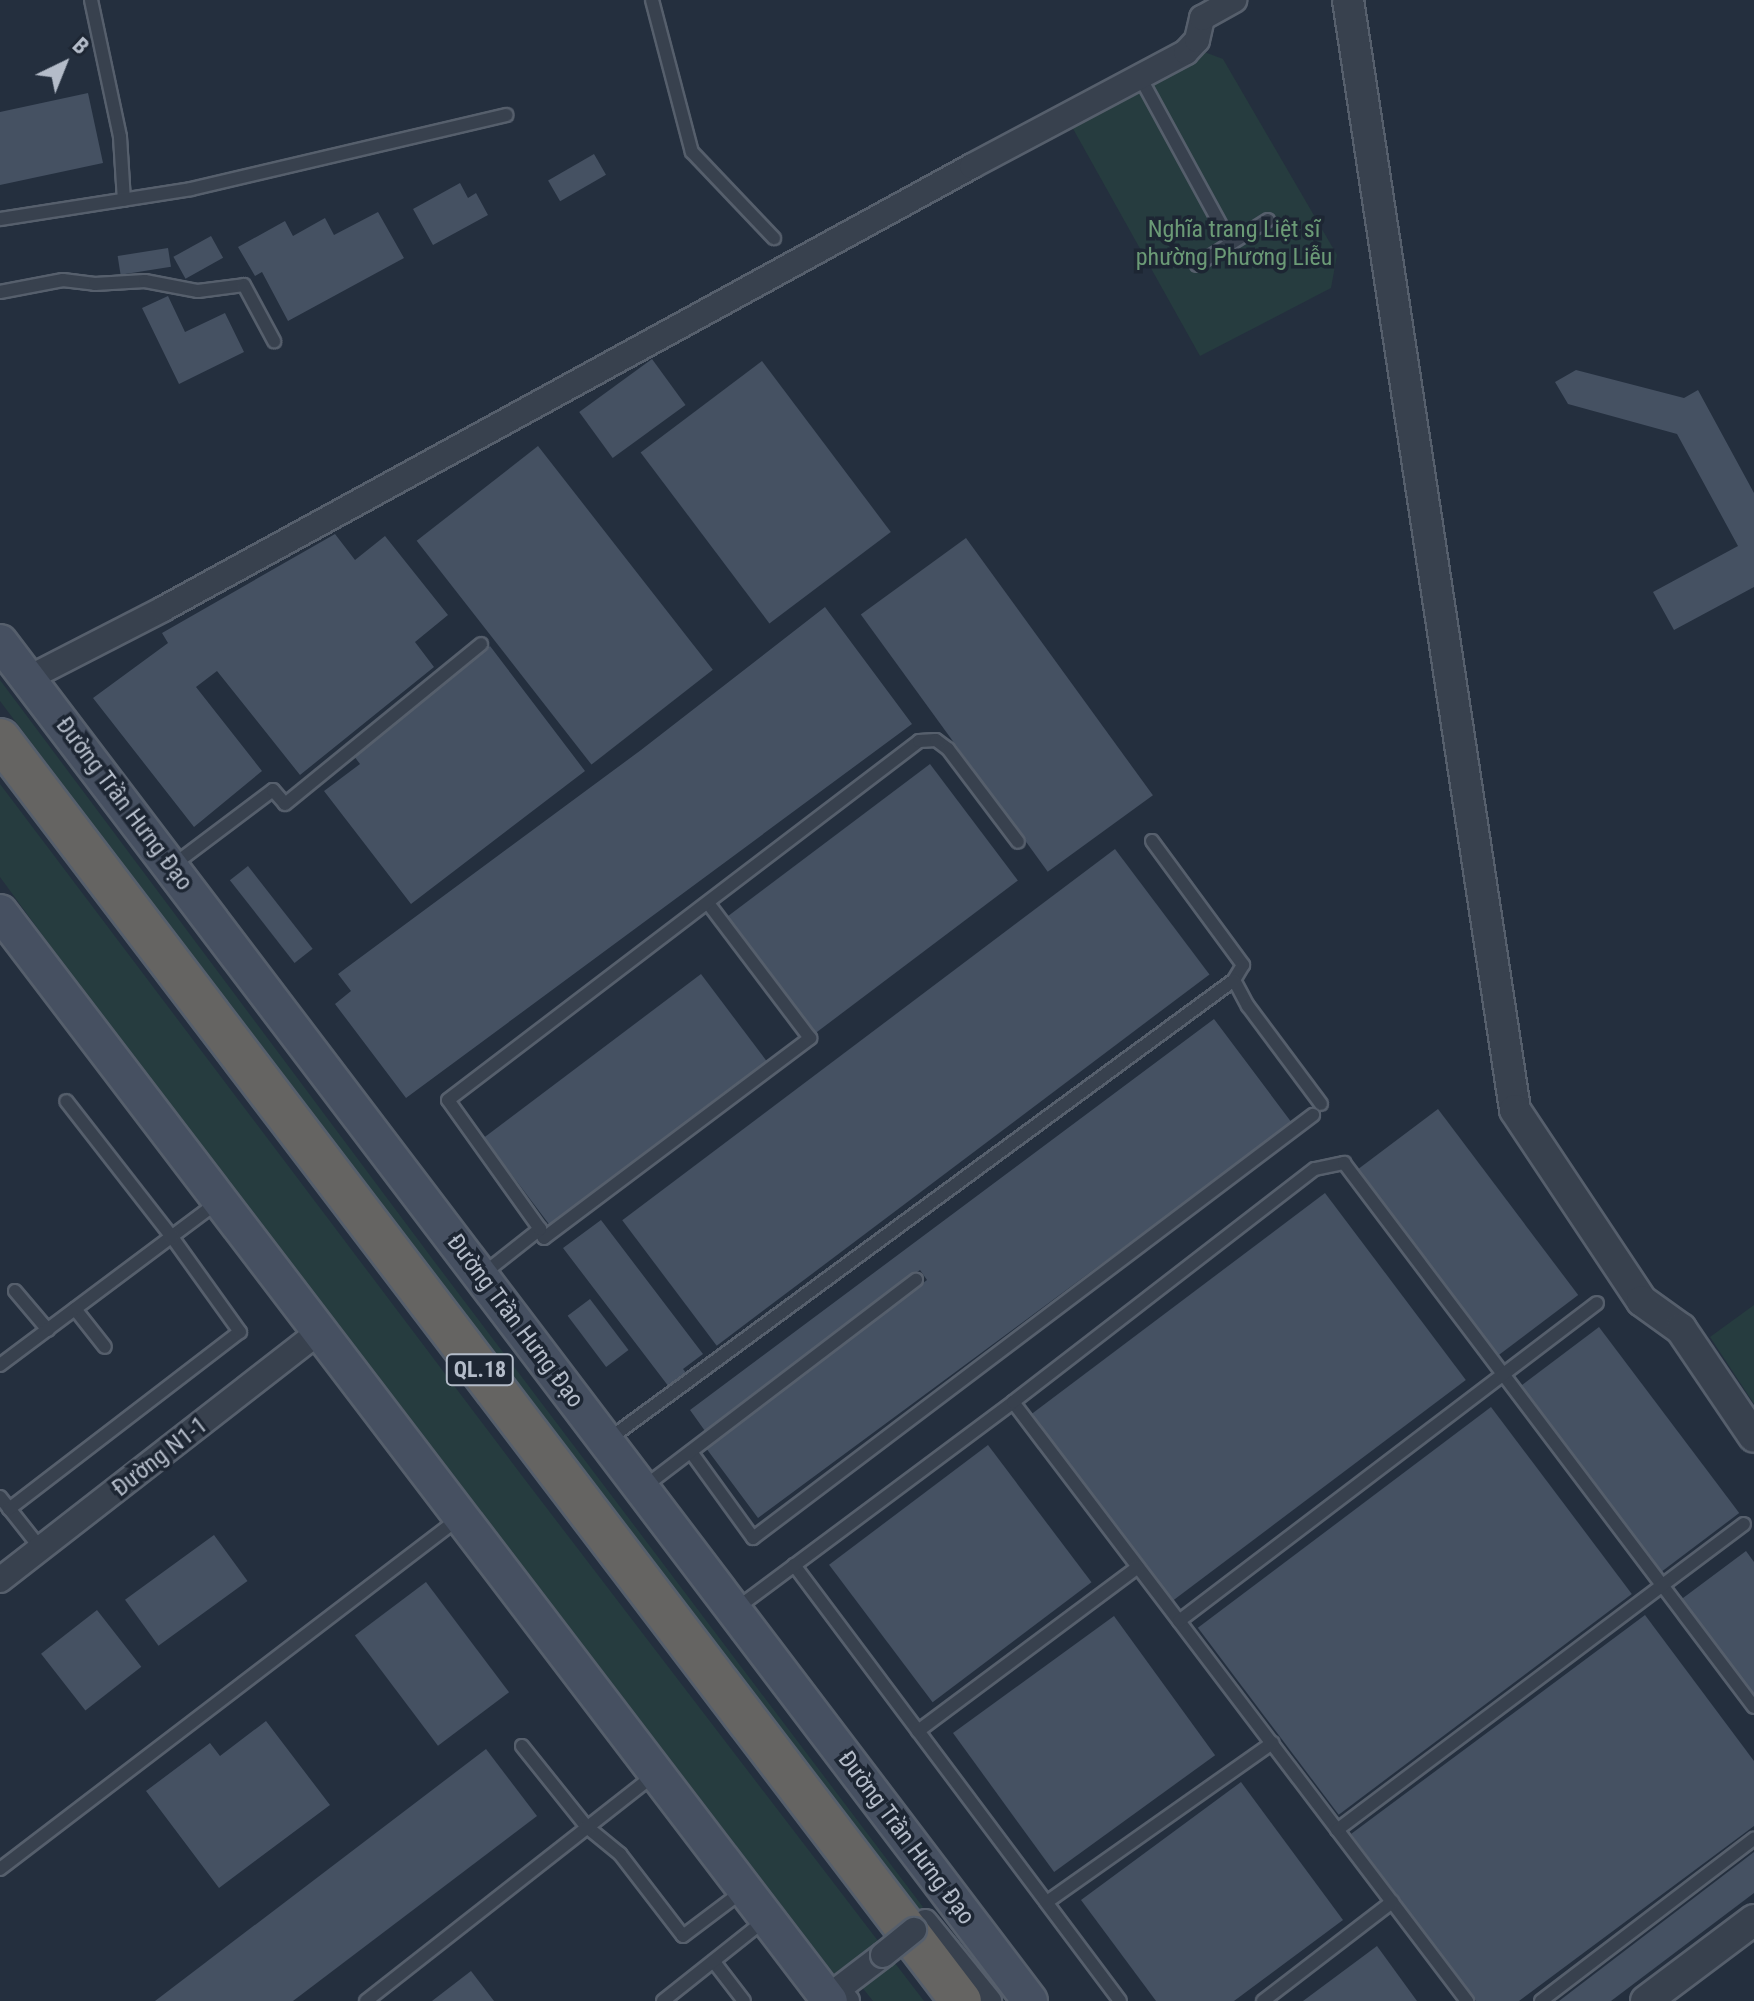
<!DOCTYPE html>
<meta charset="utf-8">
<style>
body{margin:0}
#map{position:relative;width:1754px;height:2001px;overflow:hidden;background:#242f3e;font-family:"Roboto Condensed",sans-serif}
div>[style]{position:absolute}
.green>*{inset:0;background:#263c3f}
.building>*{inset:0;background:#455162;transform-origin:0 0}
.roads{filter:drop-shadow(2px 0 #565f6c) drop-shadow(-2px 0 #565f6c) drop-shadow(0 2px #565f6c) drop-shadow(0 -2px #565f6c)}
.service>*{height:12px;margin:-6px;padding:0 6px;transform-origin:6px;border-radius:6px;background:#38414e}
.minor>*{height:24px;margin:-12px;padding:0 12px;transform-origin:12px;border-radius:12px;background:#38414e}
.tertiary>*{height:30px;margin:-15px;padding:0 15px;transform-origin:15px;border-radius:15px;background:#38414e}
.secondary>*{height:34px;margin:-17px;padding:0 17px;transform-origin:17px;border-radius:17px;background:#465061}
.trunk>*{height:40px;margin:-20px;padding:0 20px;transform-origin:20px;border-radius:20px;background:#656462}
.bridges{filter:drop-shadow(2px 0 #565f6c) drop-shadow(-2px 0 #565f6c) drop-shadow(0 2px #565f6c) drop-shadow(0 -2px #565f6c)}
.minor-bridge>*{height:24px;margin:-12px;padding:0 12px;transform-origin:12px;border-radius:12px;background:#38414e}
span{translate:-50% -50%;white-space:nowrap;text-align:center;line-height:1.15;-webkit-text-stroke:7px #1d2633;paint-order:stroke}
.shield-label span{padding:2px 6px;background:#1d2633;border:2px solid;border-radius:6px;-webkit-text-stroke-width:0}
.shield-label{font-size:22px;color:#b4bcc9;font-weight:700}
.park-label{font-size:24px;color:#6b9a76}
.street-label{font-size:24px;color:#b4bcc9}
.north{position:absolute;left:24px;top:24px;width:80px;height:80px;-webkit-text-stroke:6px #1d2633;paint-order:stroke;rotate:43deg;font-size:22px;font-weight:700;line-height:32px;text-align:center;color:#b4bcc9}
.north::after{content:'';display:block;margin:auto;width:28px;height:36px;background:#b4bcc9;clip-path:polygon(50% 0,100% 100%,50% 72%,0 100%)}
</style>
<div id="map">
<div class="green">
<i style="clip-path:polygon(1183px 44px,1223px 59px,1337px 255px,1331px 288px,1200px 356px,1062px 109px)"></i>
<i style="clip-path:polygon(0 680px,434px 1261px,923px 1907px,911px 1916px,0 701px)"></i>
<i style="clip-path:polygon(0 784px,526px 1481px,924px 2001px,873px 2001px,845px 1966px,834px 1974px,70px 973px,0 877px)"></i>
<i style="clip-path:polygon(1754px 1305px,1754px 1404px,1710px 1337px)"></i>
</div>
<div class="building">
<i style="clip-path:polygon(88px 93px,103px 163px,0 185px,0 112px)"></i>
<i style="left:594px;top:154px;width:24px;height:53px;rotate:60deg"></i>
<i style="clip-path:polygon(460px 183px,468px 198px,476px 193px,488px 215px,433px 245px,413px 209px)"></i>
<i style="clip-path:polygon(378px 212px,404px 258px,288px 321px,262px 272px,255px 276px,238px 247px,285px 221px,293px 236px,325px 218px,334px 235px)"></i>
<i style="left:211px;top:236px;width:25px;height:43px;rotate:61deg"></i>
<i style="left:168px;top:248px;width:19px;height:51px;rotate:81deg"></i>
<i style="clip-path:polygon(168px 296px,185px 332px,225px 313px,244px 352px,179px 384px,142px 308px)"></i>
<i style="left:652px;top:359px;width:57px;height:90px;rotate:54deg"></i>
<i style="left:762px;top:361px;width:214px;height:152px;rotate:53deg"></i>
<i style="clip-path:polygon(1576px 370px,1684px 398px,1698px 390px,1754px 493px,1754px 587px,1674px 630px,1653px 592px,1738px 546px,1677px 434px,1568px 404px,1555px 382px)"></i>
<i style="left:538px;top:446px;width:284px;height:154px;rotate:52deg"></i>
<i style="clip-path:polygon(335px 534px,355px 560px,385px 536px,448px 615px,415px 642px,434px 667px,300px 775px,217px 671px,196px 687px,262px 771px,194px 827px,93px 698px,168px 643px,162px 633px)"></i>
<i style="left:966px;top:538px;width:318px;height:130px;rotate:54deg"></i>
<i style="clip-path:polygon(825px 607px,912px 724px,406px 1098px,335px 1004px,351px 991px,338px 974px,641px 750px)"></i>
<i style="clip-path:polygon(490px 646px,585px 771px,411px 904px,324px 791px,360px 764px,351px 752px)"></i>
<i style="left:930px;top:764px;width:146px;height:254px;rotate:53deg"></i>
<i style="left:1115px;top:849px;width:157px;height:617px;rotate:53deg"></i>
<i style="left:248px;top:866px;width:105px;height:23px;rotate:52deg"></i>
<i style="left:701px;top:974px;width:110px;height:272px;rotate:53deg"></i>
<i style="clip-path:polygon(1214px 1019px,1292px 1123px,758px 1518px,706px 1448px,927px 1280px,920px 1270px,705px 1431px,690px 1410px)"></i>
<i style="left:1438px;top:1109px;width:233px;height:104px;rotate:53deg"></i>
<i style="left:1325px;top:1193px;width:234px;height:367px;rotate:53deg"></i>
<i style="clip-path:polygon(601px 1220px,703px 1354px,683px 1369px,687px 1374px,669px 1387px,563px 1248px)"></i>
<i style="left:590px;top:1299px;width:64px;height:28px;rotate:53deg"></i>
<i style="left:1599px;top:1327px;width:233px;height:104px;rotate:53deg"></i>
<i style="left:1491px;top:1407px;width:234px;height:367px;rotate:53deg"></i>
<i style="left:988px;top:1445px;width:172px;height:199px;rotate:53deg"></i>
<i style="left:214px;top:1535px;width:57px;height:110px;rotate:54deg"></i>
<i style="clip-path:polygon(1746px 1551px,1754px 1562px,1754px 1703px,1679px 1601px)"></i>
<i style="left:426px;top:1582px;width:138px;height:89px;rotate:53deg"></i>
<i style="left:97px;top:1610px;width:72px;height:71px;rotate:52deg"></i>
<i style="clip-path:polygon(1645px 1615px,1754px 1761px,1754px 1826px,1519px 2001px,1476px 2001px,1351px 1834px)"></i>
<i style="left:1114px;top:1616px;width:172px;height:199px;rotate:54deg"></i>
<i style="clip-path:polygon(266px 1721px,330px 1805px,219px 1888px,146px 1791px,210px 1743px,220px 1756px)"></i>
<i style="clip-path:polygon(486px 1749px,537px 1816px,293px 2001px,155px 2001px)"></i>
<i style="clip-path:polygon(1241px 1782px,1343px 1920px,1234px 2001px,1156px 2001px,1081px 1900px)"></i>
<i style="clip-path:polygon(1754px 1852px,1754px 1893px,1611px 2001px,1559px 2001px)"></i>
<i style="clip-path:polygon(1377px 1946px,1417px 2001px,1303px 2001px)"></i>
<i style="clip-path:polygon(471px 1971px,494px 2001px,432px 2001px)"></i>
</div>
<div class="roads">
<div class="service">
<i style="left:91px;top:0;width:140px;rotate:78deg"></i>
<i style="left:120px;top:137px;width:63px;rotate:86.4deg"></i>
<i style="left:652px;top:0;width:157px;rotate:75.3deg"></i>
<i style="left:692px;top:152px;width:119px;rotate:46.4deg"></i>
<i style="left:1140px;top:77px;width:188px;rotate:61.4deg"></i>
<i style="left:0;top:219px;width:193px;rotate:-8.9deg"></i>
<i style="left:191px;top:189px;width:324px;rotate:-13.2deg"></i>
<i style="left:1197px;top:265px;width:84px;rotate:-32.4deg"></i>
<i style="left:0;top:292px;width:64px;rotate:-10.8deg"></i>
<i style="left:63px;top:280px;width:32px;rotate:7deg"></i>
<i style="left:95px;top:284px;width:50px;rotate:-3.4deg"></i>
<i style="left:145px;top:281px;width:54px;rotate:10.7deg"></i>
<i style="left:198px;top:291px;width:46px;rotate:-7.4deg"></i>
<i style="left:244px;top:285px;width:64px;rotate:61.8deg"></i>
<i style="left:1152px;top:841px;width:154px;rotate:53.7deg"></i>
<i style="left:1243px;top:965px;width:17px;rotate:121deg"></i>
<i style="left:1234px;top:980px;width:30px;rotate:62deg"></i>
<i style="left:1248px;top:1006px;width:122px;rotate:53.3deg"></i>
<i style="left:172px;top:866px;width:126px;rotate:-37deg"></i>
<i style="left:273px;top:790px;width:18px;rotate:49deg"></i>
<i style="left:285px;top:804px;width:253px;rotate:-39.2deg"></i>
<i style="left:539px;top:1229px;width:10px;rotate:61deg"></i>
<i style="left:544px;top:1238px;width:333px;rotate:-36.9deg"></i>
<i style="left:810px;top:1038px;width:169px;rotate:-127.1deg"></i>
<i style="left:483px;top:1274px;width:73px;rotate:-38.3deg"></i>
<i style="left:540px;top:1229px;width:158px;rotate:-125.5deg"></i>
<i style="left:448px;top:1100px;width:592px;rotate:-37.31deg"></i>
<i style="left:919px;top:741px;width:17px;rotate:-3deg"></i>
<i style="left:936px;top:740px;width:15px;rotate:37deg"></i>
<i style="left:948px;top:749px;width:116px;rotate:53deg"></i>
<i style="left:15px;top:1291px;width:51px;rotate:49.8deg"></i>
<i style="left:75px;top:1309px;width:48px;rotate:51.7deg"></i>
<i style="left:0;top:1365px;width:272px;rotate:-36.8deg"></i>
<i style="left:1013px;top:1402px;width:752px;rotate:52.84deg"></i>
<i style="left:609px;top:1439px;width:775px;rotate:-36.29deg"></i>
<i style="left:691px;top:1452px;width:106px;rotate:54.2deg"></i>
<i style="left:753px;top:1538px;width:702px;rotate:-37.07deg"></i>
<i style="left:644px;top:1487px;width:342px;rotate:-37.3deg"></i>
<i style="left:0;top:1497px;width:66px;rotate:51.7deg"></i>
<i style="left:9px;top:1509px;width:291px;rotate:-37.5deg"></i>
<i style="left:240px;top:1332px;width:117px;rotate:-125.6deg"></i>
<i style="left:172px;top:1237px;width:172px;rotate:-127.9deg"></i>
<i style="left:794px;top:1565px;width:544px;rotate:53.21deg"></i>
<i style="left:737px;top:1608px;width:344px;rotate:-36.7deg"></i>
<i style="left:1013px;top:1402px;width:381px;rotate:-37.7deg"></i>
<i style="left:1315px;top:1169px;width:30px;rotate:-12deg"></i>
<i style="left:1344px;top:1163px;width:681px;rotate:53deg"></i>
<i style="left:1179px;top:1621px;width:525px;rotate:-37.26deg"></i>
<i style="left:918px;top:1731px;width:274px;rotate:-36.7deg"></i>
<i style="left:522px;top:1746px;width:104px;rotate:51.3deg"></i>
<i style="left:587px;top:1827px;width:43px;rotate:39.3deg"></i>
<i style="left:620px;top:1854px;width:103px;rotate:52.5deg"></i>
<i style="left:683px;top:1936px;width:76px;rotate:-37deg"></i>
<i style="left:1337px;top:1830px;width:509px;rotate:-36.94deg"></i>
<i style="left:0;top:1869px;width:576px;rotate:-37.39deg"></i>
<i style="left:1047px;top:1902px;width:276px;rotate:-35.2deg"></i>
<i style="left:714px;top:1962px;width:49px;rotate:52.4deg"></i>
<i style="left:366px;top:2001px;width:367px;rotate:-38.1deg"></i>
<i style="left:663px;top:2001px;width:132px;rotate:-38.5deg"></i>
<i style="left:1263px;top:2001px;width:163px;rotate:-37.5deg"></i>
<i style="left:1541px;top:2001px;width:268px;rotate:-37.3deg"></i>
</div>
<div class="minor">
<i style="left:29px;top:678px;width:151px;rotate:-27.2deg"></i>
<i style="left:163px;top:609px;width:922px;rotate:-28.7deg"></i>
<i style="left:972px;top:166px;width:242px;rotate:-28deg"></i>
<i style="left:1186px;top:52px;width:16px;rotate:-47deg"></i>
<i style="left:1197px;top:40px;width:23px;rotate:-77deg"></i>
<i style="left:1202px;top:18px;width:37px;rotate:-29deg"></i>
<i style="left:0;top:1580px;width:403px;rotate:-37.9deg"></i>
<i style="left:925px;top:1922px;width:102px;rotate:51deg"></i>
<i style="left:847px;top:2001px;width:15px;rotate:-132deg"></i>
<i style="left:837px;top:1990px;width:58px;rotate:-37.3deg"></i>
</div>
<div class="tertiary">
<i style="left:1348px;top:0;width:1122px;rotate:81.44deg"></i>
<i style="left:1515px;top:1110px;width:229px;rotate:56.4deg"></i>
<i style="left:1642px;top:1301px;width:48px;rotate:35.7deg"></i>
<i style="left:1681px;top:1329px;width:130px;rotate:55.9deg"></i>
<i style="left:1646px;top:2001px;width:135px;rotate:-36.9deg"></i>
</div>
<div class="secondary">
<i style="left:0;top:642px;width:1705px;rotate:52.84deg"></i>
<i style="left:0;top:912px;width:1369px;rotate:52.69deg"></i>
</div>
<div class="trunk">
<i style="left:0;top:739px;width:1586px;rotate:52.71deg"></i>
</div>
</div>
<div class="bridges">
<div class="minor-bridge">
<i style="left:883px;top:1955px;width:40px;rotate:-39deg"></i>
</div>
</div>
<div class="shield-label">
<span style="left:480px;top:1370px">QL.18</span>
</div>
<div class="park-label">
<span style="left:1234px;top:244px">Nghĩa trang Liệt sĩ<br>phường Phương Liễu</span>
</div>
<div class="street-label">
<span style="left:124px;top:804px;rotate:53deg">Đường Trần Hưng Đạo</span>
<span style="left:515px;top:1321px;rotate:53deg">Đường Trần Hưng Đạo</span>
<span style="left:160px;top:1457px;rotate:-38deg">Đường N1-1</span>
<span style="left:906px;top:1838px;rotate:53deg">Đường Trần Hưng Đạo</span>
</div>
<div class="north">B</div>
</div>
